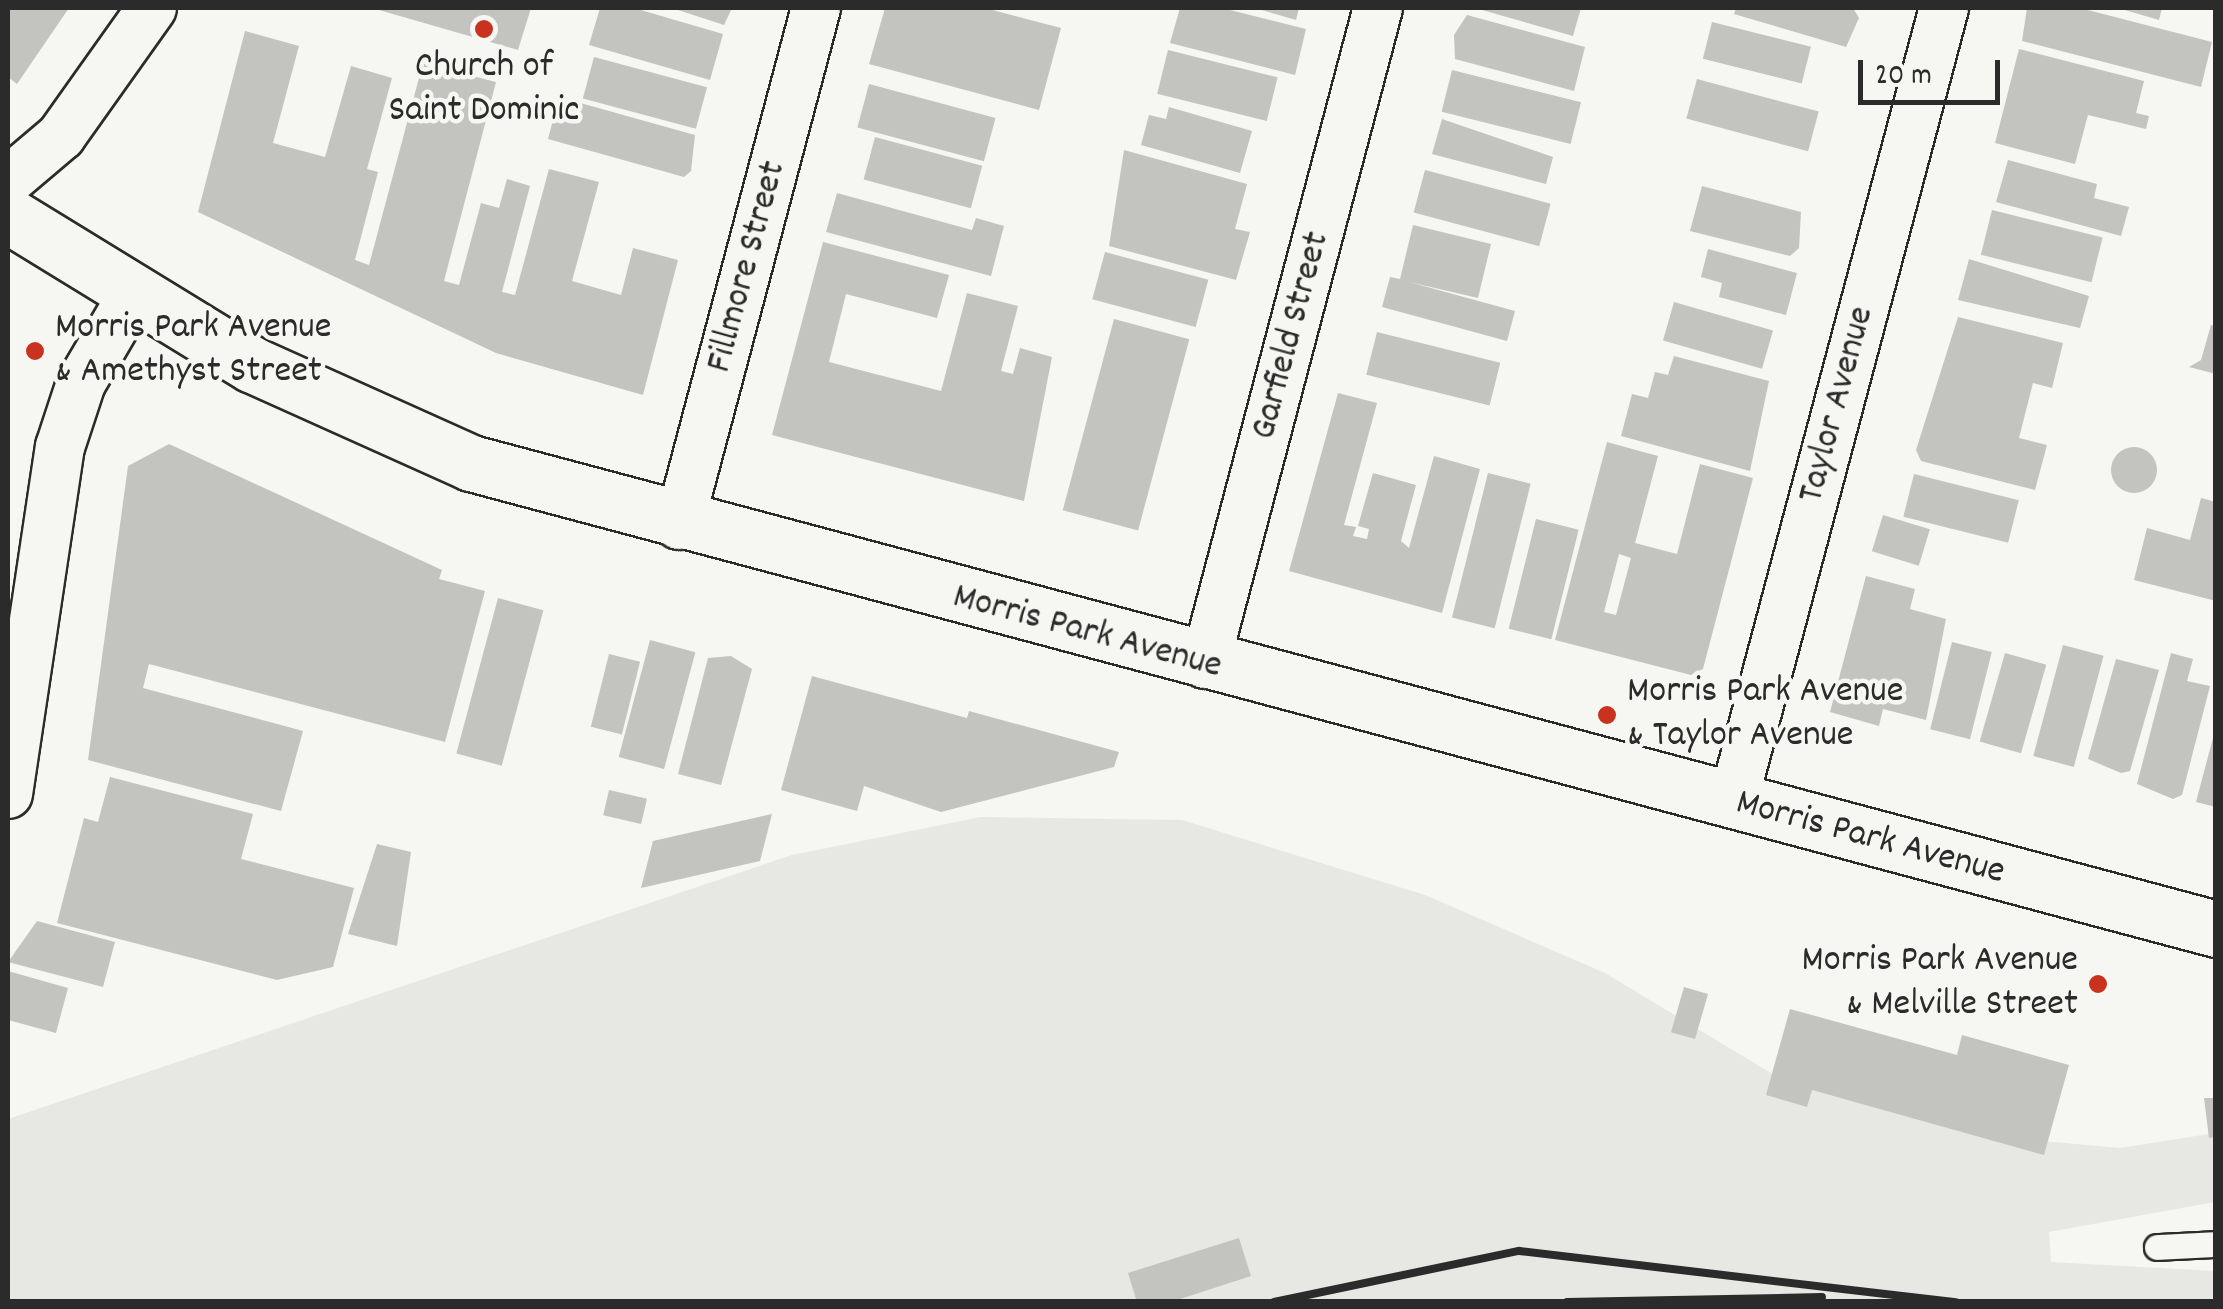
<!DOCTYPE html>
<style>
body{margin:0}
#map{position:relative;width:2223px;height:1309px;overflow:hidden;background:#f6f6f2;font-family:Dekko,sans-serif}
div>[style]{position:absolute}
.built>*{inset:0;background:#e7e7e3}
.building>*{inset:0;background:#c3c3c0;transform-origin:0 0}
.round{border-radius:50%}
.roads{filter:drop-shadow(2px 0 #2b2b2b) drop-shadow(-2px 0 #2b2b2b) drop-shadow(0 2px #2b2b2b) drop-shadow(0 -2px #2b2b2b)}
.service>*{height:25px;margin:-12.5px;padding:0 12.5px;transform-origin:12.5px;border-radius:12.5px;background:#f6f6f2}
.minor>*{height:48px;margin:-24px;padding:0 24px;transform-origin:24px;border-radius:24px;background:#f6f6f2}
.secondary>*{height:55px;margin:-27.5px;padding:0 27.5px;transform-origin:27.5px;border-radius:27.5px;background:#f6f6f2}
.rail>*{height:8px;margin:-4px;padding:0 4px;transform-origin:4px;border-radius:4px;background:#2b2b2b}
.dots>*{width:28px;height:28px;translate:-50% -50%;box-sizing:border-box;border:5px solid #f6f6f2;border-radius:50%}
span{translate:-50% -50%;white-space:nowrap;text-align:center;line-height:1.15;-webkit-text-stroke:9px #f6f6f2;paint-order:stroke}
.poi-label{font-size:38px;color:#2b2b2b}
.left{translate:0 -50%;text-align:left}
.right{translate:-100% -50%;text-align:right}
.street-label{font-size:38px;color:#2b2b2b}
.frame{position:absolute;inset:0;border:10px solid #2b2b2b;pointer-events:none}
.scale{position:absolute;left:1858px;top:60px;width:142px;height:45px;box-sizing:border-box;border:5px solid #2b2b2b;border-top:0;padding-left:12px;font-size:30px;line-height:35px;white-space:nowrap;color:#2b2b2b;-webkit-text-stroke:8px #f6f6f2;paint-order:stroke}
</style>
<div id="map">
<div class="built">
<i style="clip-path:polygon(981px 817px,1182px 820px,1425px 895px,1605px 973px,1789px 1084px,1987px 1136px,2120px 1148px,2215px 1133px,2215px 1202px,2049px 1232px,2051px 1262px,2215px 1271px,2215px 1301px,8px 1301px,8px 1119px,792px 855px)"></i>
</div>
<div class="building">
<i style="clip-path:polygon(8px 8px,69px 8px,17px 84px,8px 77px)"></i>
<i style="clip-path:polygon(372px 8px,531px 8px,518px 50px)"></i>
<i style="clip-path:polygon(600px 8px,634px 8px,723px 34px,710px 80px,589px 45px)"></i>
<i style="clip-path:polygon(672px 8px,732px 8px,724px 25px)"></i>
<i style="clip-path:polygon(885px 8px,985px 8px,1061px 28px,1039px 110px,869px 64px)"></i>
<i style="clip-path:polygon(1180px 8px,1222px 8px,1306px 29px,1295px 75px,1170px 43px)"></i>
<i style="clip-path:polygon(1255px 8px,1299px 8px,1296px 20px)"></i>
<i style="clip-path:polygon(1475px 8px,1581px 8px,1573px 36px)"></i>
<i style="clip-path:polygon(1736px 8px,1853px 8px,1859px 18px,1846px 47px,1734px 14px)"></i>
<i style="clip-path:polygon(2027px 8px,2080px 8px,2212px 42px,2201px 87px,2022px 41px)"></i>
<i style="clip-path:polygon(2118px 8px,2162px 8px,2159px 20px)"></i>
<i style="clip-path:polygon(1467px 15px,1585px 47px,1574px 91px,1455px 59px,1454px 35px)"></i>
<i style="left:1712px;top:22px;width:102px;height:38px;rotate:14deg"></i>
<i style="clip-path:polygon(245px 31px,299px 46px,273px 143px,325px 157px,351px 66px,392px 78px,367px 169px,378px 172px,355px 260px,369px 265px,423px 63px,496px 82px,444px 281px,459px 285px,481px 203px,499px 208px,507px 179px,530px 186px,502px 292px,515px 295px,549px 169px,599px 182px,572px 281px,621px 295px,633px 248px,678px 260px,643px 395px,496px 353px,198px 212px)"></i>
<i style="clip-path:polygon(2019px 49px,2144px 81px,2136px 113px,2149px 116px,2146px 129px,2088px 115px,2075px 164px,1995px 143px)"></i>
<i style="left:1168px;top:50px;width:113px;height:45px;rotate:14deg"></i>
<i style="left:594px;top:57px;width:117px;height:43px;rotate:15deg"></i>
<i style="left:1452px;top:70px;width:133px;height:43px;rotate:14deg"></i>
<i style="left:1697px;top:79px;width:126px;height:41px;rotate:15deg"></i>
<i style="left:869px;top:84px;width:131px;height:45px;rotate:15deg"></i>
<i style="clip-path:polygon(559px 97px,695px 135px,691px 171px,684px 177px,548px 139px)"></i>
<i style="clip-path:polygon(1169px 107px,1252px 131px,1240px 173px,1141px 145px,1149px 115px,1166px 119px)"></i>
<i style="clip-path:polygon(1442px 119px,1553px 157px,1546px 184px,1432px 154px)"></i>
<i style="left:875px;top:137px;width:111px;height:44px;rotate:15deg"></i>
<i style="clip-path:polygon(1124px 150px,1247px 184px,1235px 229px,1250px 232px,1236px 280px,1109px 246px)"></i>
<i style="clip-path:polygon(2008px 160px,2097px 184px,2094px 198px,2129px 207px,2121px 236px,1996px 202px)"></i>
<i style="left:1425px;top:170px;width:130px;height:44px;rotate:15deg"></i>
<i style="clip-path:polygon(1702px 186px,1801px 212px,1799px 248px,1790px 256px,1690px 231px)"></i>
<i style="clip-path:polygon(837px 193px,972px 230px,976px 218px,1004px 226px,991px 276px,826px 232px)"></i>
<i style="left:1992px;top:210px;width:114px;height:46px;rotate:14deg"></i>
<i style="clip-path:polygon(1413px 225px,1491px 244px,1478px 298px,1409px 282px,1515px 311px,1507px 341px,1382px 307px,1390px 277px,1400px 279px)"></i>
<i style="clip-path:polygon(823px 242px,949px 275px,937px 318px,846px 294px,829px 362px,941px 391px,967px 293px,1018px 306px,1001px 371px,1013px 374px,1020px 348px,1052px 357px,1024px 501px,772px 435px)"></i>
<i style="clip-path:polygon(1708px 249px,1797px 273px,1786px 315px,1719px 297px,1722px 283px,1701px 277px)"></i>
<i style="left:1105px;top:252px;width:107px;height:49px;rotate:15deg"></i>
<i style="clip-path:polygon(1969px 259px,2089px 296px,2080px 328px,1958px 300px)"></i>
<i style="left:1674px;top:302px;width:103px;height:40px;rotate:16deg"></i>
<i style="clip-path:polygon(1958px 317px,2063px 343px,2052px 388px,2033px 383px,2019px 438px,2047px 445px,2035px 490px,1921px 461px,1916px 450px)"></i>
<i style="left:1114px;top:319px;width:78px;height:198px;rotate:15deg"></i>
<i style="clip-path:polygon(2211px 325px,2216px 326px,2216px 374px,2189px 367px,2201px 360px)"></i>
<i style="left:1377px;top:332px;width:127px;height:44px;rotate:14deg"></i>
<i style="clip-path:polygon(1674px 356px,1769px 381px,1750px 471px,1621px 436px,1632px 394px,1648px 398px,1655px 372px,1668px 375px)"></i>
<i style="clip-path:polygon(1338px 393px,1377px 403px,1344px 525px,1356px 527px,1353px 536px,1367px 539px,1369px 529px,1358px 526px,1373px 473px,1416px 485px,1401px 541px,1409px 548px,1434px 456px,1480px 469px,1442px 613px,1289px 571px)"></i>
<i style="clip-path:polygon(evenodd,1607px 442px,1658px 456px,1635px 543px,1677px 554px,1700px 464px,1753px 478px,1703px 669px,1691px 675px,1555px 640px,1607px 442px,1619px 554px,1631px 558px,1616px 615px,1604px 612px,1619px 554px)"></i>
<i style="clip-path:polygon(169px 444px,442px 570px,439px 579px,485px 591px,445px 742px,149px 664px,143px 688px,303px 731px,281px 811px,88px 760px,128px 466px)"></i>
<i class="round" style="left:2111px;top:447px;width:46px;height:46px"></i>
<i style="left:1488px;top:473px;width:44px;height:149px;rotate:14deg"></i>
<i style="left:1914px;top:474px;width:108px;height:44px;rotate:14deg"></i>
<i style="clip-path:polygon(2201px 498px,2216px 502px,2216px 601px,2134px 580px,2147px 528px,2190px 540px)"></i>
<i style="left:1883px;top:515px;width:49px;height:38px;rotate:17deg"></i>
<i style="left:1536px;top:519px;width:44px;height:113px;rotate:14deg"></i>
<i style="clip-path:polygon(1866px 576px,1915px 589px,1910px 609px,1946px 619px,1926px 720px,1883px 709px,1879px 726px,1830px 712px)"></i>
<i style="left:498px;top:598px;width:47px;height:161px;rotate:15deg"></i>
<i style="left:650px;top:640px;width:47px;height:121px;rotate:15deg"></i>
<i style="left:1952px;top:642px;width:41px;height:90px;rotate:14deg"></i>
<i style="left:2063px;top:645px;width:42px;height:115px;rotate:15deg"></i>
<i style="left:2005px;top:653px;width:43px;height:92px;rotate:16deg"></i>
<i style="clip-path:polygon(2171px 653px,2193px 659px,2187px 681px,2210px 686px,2182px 795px,2173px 799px,2137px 784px)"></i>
<i style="left:609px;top:654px;width:32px;height:75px;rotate:14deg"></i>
<i style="clip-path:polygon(731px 656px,752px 669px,721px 785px,678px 774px,708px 658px)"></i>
<i style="clip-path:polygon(2116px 659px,2159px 670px,2130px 771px,2121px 773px,2088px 759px)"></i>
<i style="clip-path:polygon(812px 676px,967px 718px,969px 711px,1119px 752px,1114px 767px,941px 812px,864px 786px,857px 811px,781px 790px)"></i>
<i style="clip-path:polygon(2214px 734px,2216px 734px,2216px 807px,2196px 802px)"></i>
<i style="clip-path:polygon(110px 777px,253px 814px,241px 859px,354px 888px,333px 967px,277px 980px,57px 923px,84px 818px,98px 822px)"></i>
<i style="left:609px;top:790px;width:39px;height:26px;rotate:13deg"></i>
<i style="clip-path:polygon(772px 814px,760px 861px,641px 888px,653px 841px)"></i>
<i style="clip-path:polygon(377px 844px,411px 852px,397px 946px,348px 934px)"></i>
<i style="clip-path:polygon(37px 921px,115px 942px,103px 987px,8px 962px)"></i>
<i style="clip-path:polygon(8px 971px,68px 988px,56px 1033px,8px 1020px)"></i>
<i style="left:1684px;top:987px;width:25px;height:47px;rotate:16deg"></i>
<i style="clip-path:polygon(1790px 1009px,1957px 1055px,1962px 1035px,2069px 1065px,2044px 1155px,1812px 1090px,1807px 1107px,1766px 1095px)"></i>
<i style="clip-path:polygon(2204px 1098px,2216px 1098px,2216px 1137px,2209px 1138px)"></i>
<i style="clip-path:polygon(1239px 1238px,1251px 1276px,1171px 1302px,1137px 1302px,1128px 1273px)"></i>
</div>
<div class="roads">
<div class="service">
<i style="left:2157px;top:1247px;width:59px;rotate:-2.9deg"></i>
</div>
<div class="minor">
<i style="left:8px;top:181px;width:70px;rotate:-40.3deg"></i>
<i style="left:61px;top:136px;width:157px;rotate:-54.6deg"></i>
<i style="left:679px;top:525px;width:535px;rotate:-75.16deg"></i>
<i style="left:1205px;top:664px;width:678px;rotate:-75.23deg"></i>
<i style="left:8px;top:794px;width:351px;rotate:-81.5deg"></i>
<i style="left:60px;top:447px;width:67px;rotate:-71.8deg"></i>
<i style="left:81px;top:383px;width:101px;rotate:-59.6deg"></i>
<i style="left:1733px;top:802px;width:822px;rotate:-75.12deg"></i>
</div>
<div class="secondary">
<i style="left:8px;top:215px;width:287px;rotate:31.5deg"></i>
<i style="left:253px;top:365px;width:239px;rotate:24.2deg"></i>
<i style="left:471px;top:463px;width:1806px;rotate:14.95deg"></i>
</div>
</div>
<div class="rail">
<i style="left:1274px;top:1302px;width:250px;rotate:-11.8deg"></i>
<i style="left:1519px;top:1251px;width:440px;rotate:6.7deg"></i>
<i style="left:1567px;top:1302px;width:255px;rotate:-1.1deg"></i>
</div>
<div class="dots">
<i style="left:484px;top:29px;background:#c8321e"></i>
<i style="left:35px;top:351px;background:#c8321e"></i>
<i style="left:1607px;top:715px;background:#c8321e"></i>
<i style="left:2098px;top:984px;background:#c8321e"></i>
</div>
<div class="poi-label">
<span style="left:484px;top:90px">Church of<br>Saint Dominic</span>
<span class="left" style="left:55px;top:351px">Morris Park Avenue<br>&amp; Amethyst Street</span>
<span class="left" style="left:1627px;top:715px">Morris Park Avenue<br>&amp; Taylor Avenue</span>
<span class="right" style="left:2078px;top:984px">Morris Park Avenue<br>&amp; Melville Street</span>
</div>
<div class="street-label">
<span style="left:748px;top:267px;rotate:-75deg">Fillmore Street</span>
<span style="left:1292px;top:336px;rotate:-75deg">Garfield Street</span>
<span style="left:1838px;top:405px;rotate:-75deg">Taylor Avenue</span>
<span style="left:1087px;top:633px;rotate:15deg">Morris Park Avenue</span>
<span style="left:1870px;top:839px;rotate:15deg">Morris Park Avenue</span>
</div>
<div class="frame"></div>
<div class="scale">20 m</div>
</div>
